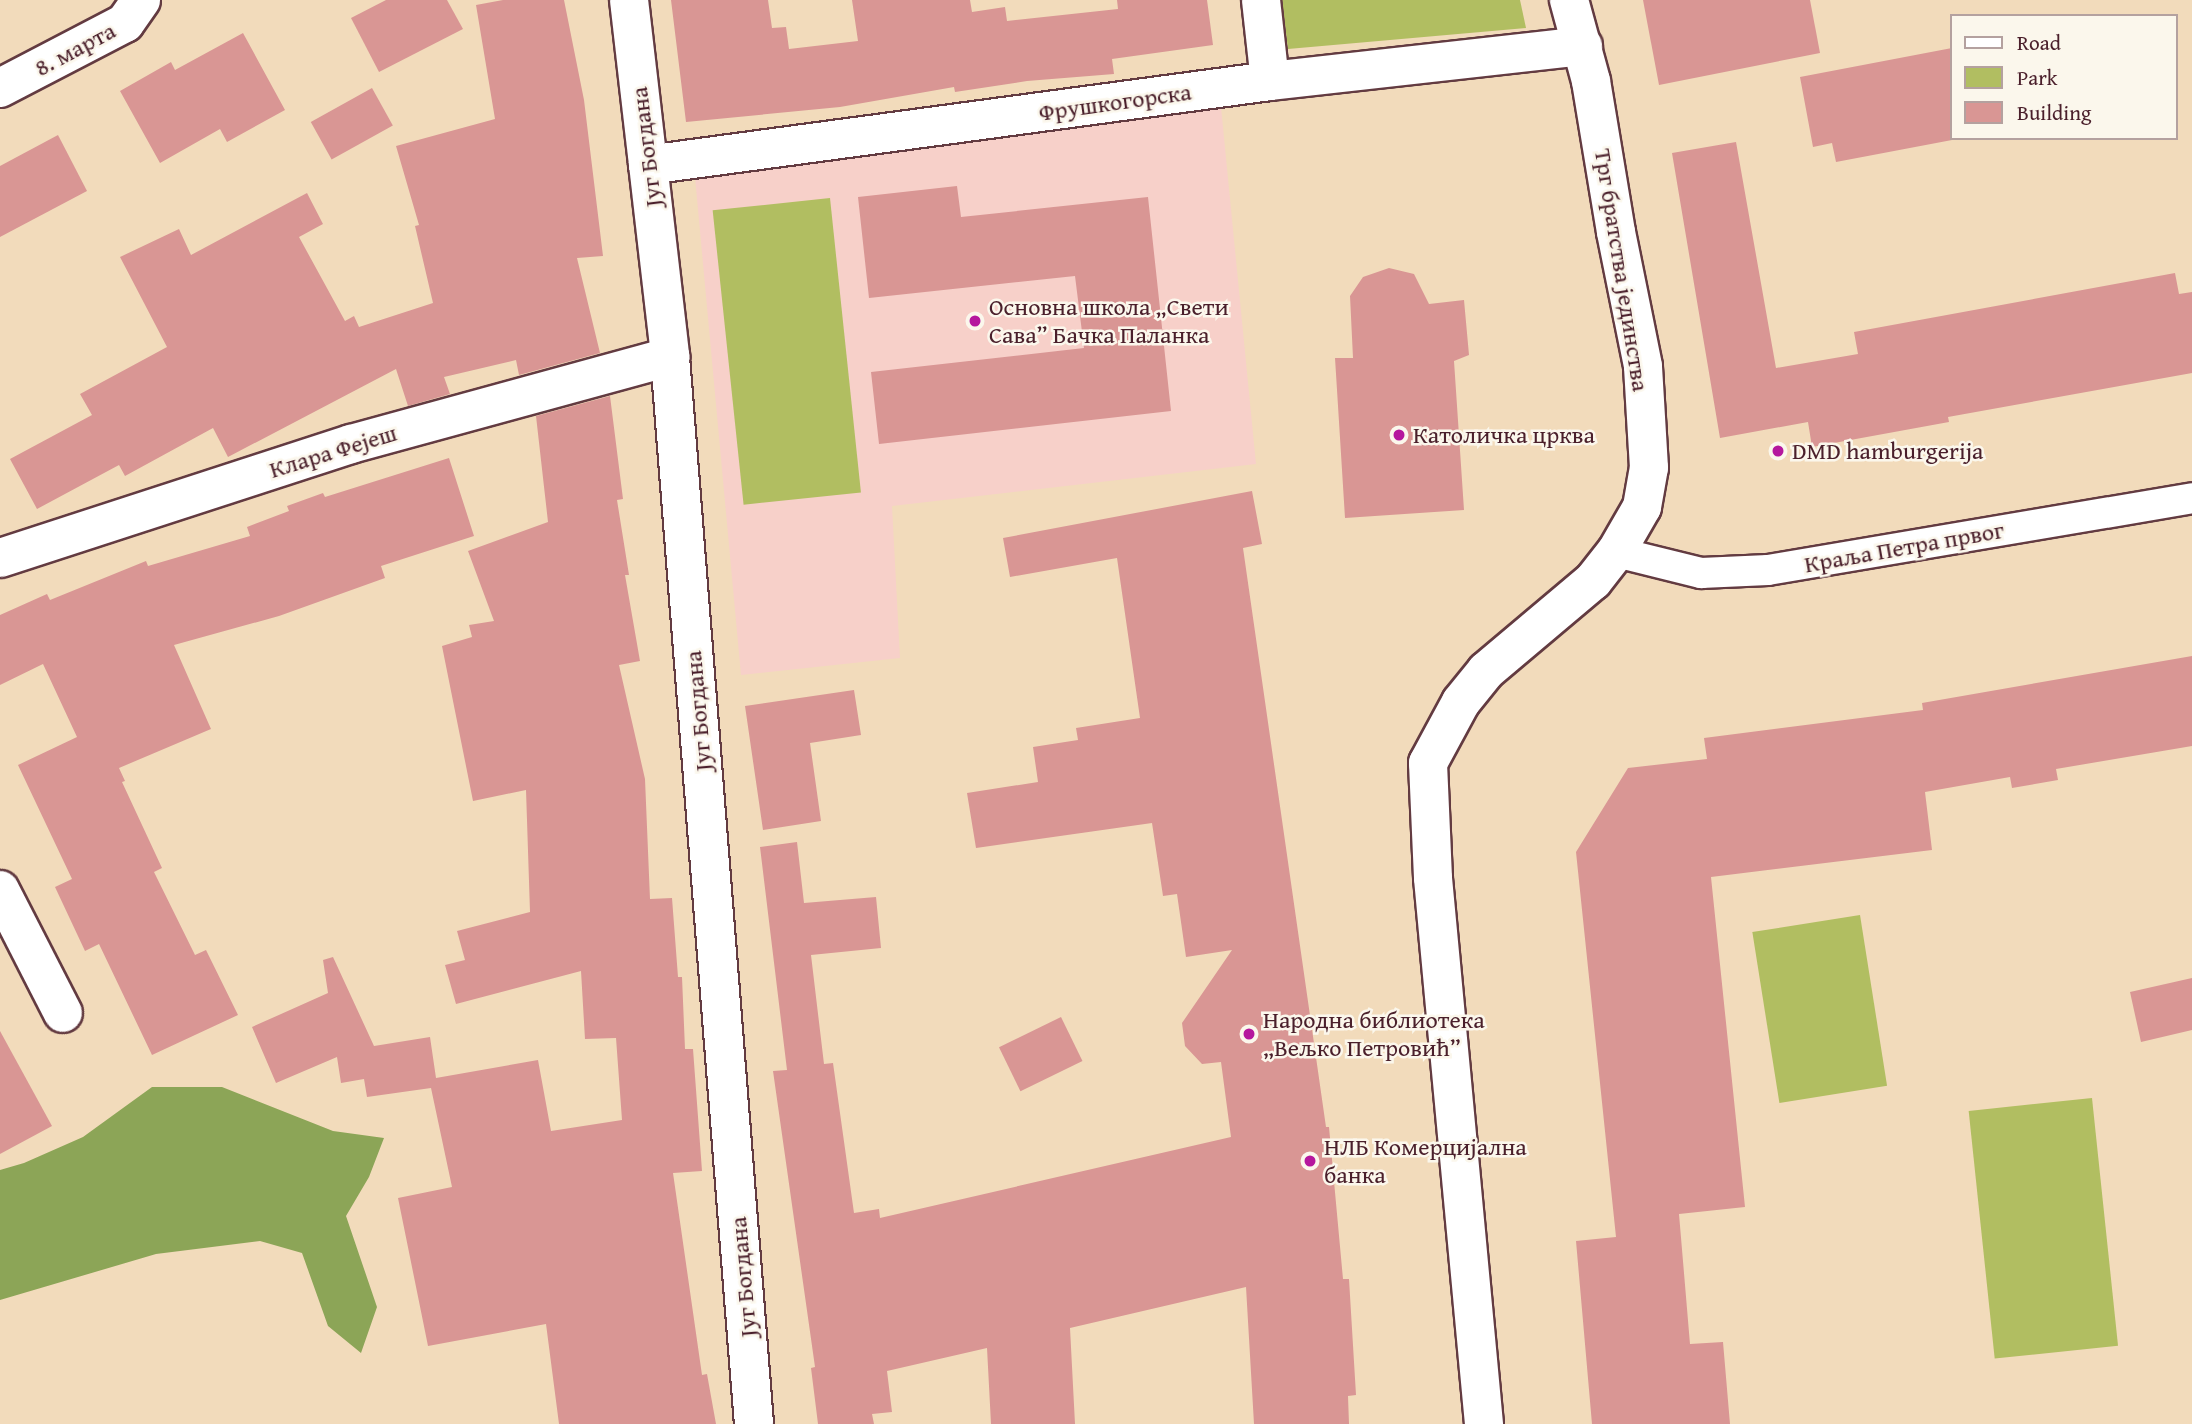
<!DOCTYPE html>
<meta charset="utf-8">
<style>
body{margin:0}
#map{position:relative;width:2192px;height:1424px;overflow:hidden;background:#f2dbbb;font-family:"Gentium Book Plus",serif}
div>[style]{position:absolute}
.built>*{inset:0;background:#f7d0c9}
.green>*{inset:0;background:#b1be61;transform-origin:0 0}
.forest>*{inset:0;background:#8ca557}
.building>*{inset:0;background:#d99694;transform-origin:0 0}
.roads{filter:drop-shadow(2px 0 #633b41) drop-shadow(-2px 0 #633b41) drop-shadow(0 2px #633b41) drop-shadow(0 -2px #633b41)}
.pedestrian>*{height:30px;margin:-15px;padding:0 15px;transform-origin:15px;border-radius:15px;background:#fff}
.minor>*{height:38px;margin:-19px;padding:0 19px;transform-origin:19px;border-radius:19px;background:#fff}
.tertiary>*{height:38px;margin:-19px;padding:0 19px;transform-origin:19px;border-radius:19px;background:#fff}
.dots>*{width:19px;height:19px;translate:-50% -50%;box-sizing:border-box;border:4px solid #fbf7ec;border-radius:50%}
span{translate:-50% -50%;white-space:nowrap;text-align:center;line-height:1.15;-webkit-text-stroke:5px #fbf7ec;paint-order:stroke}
.street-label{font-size:24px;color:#4a1f2b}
.poi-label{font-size:24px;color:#4a1f2b}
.left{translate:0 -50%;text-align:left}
.legend{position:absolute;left:1950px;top:14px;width:228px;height:126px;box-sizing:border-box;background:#fbf7ec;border:2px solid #b4a19f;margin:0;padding:9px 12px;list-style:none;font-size:21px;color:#4a1f2b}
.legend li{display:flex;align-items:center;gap:14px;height:35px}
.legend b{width:35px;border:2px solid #b4a19f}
</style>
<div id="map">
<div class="built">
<i style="clip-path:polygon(1221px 107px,1256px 464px,892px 506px,900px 658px,741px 675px,695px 177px)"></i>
</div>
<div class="green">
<i style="clip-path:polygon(1282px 0,1520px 0,1526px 28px,1288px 49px)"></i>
<i style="left:830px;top:198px;width:296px;height:118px;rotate:84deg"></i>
<i style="left:1860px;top:915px;width:173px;height:109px;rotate:81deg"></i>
<i style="left:2092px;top:1098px;width:249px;height:124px;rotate:84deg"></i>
</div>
<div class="forest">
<i style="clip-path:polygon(152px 1087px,222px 1087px,333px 1131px,384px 1138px,369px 1177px,346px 1216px,377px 1307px,361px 1353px,328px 1326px,302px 1253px,260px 1241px,156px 1254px,0 1300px,0 1170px,24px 1163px,83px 1137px)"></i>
</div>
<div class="building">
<i style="clip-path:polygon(386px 0,447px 0,463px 29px,379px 72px,351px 18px)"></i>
<i style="clip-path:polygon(503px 0,564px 0,584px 100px,603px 256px,577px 258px,600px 353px,519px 375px,516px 360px,444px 377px,450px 394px,408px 406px,396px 369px,228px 457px,213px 428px,125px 476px,119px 465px,37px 509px,10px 459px,92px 415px,80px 394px,167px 347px,120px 257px,179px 229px,191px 255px,307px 193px,323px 224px,299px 237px,345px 321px,354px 316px,359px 327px,433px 303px,415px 226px,419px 225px,396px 146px,495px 119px,476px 5px)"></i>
<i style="clip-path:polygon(671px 0,768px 0,772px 28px,786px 27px,789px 49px,858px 41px,852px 0,970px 0,972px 12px,1005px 7px,1007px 21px,1118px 9px,1117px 0,1207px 0,1213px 45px,1112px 59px,1114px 74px,1027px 81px,955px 92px,954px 87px,840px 107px,686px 122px)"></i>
<i style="clip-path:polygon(1643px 0,1810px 0,1820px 53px,1659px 85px)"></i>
<i style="clip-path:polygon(243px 33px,285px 110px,227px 142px,220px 129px,160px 163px,120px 91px,171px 62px,175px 70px)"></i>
<i style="clip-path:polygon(1952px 48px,1952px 140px,1836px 162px,1832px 143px,1813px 147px,1800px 77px)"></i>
<i style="left:372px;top:88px;width:43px;height:70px;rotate:61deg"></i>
<i style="clip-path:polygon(58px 135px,87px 191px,0 237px,0 166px)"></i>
<i style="clip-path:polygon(1736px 142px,1776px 368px,1858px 354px,1854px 332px,2175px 273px,2179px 294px,2192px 292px,2192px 373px,1948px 417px,1949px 422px,1812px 447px,1808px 422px,1720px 438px,1672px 153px)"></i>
<i style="clip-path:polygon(957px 186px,961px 217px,1148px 197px,1171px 411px,879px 444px,871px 372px,1084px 348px,1075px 276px,869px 298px,858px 197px)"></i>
<i style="clip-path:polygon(1389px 268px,1414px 274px,1429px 304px,1464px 300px,1469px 355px,1454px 361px,1464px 510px,1345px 518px,1335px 358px,1353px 358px,1350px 296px,1363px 277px)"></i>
<i style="clip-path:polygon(610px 396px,623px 499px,617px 500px,629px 575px,625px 575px,640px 661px,619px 665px,645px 779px,650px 899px,672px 898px,678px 977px,682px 977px,685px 1049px,693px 1049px,702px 1171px,673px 1173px,702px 1375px,707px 1374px,716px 1424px,559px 1424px,546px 1324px,428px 1346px,398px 1198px,452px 1187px,431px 1088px,367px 1097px,364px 1079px,341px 1083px,337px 1057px,276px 1083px,252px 1027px,328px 993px,323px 960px,333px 957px,374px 1046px,430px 1037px,436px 1078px,538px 1060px,551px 1131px,622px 1120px,616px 1038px,585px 1039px,581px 971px,456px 1004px,445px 965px,465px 960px,457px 931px,530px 912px,526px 790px,473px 801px,442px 646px,472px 637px,469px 625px,494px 621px,468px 551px,548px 522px,536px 416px)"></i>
<i style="clip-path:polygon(449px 458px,474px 536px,381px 566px,385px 578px,279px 616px,174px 645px,211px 729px,119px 768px,125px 781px,122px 782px,162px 868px,154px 872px,195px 955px,206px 950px,238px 1015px,152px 1055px,99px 944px,85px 951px,55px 887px,72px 879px,18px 765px,77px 737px,43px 664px,0 685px,0 615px,47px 594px,50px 600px,146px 561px,148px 566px,250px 536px,247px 527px,289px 511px,287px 506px,323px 493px,325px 497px)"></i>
<i style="clip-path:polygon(1252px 491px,1262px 544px,1243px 548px,1326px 1127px,1329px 1127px,1343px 1279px,1349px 1279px,1356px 1395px,1348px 1396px,1349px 1424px,1254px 1424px,1246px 1287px,1070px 1328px,1075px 1424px,991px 1424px,987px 1348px,887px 1371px,892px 1412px,872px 1414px,874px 1424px,818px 1424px,811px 1368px,815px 1367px,773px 1071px,787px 1070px,760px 847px,797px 842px,804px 903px,876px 897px,881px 948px,811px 955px,824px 1064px,833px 1063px,854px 1213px,879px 1209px,880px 1218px,1231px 1137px,1221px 1062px,1202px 1064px,1185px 1046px,1182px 1023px,1232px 950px,1186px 957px,1177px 894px,1163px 896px,1152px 823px,976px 848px,967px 793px,1038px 782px,1033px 747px,1078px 740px,1076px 728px,1140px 718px,1117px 558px,1010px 577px,1003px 538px)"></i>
<i style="clip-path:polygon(2192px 656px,2192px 746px,2056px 769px,2058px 780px,2012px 788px,2010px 777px,1925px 792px,1932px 850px,1711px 877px,1745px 1207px,1679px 1214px,1690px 1344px,1723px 1342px,1730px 1424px,1592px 1424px,1576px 1241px,1616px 1237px,1576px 852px,1628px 768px,1707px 759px,1704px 738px,1923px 710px,1922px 703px)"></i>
<i style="clip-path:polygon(854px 690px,861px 735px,810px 743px,821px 821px,763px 830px,745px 706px)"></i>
<i style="clip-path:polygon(2192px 978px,2192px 1030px,2141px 1042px,2130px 992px)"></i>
<i style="left:1061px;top:1017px;width:49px;height:69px;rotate:64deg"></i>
<i style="clip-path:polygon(0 1031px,52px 1126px,0 1154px)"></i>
</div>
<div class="roads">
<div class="pedestrian">
<i style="left:1616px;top:552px;width:88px;rotate:13.9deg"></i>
<i style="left:1701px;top:573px;width:67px;rotate:-2.6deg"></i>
<i style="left:1768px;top:570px;width:430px;rotate:-9.6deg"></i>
</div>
<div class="minor">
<i style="left:629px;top:0;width:359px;rotate:83.4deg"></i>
<i style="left:670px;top:357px;width:1070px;rotate:85.5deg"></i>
<i style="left:1261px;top:0;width:81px;rotate:83.7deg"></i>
<i style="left:0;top:88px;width:141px;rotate:-27.5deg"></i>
<i style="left:125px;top:23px;width:28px;rotate:-55deg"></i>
<i style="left:648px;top:165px;width:628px;rotate:-7.69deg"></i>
<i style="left:1270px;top:81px;width:315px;rotate:-6.4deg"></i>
<i style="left:0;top:558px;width:369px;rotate:-18deg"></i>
<i style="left:351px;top:444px;width:331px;rotate:-15.3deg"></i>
<i style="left:0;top:890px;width:138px;rotate:62.9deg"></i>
</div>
<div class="tertiary">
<i style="left:1484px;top:1424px;width:548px;rotate:-95.34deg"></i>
<i style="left:1433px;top:878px;width:115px;rotate:-92.5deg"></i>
<i style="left:1428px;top:763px;width:69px;rotate:-61.6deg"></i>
<i style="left:1461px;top:702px;width:40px;rotate:-51deg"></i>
<i style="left:1486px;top:671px;width:140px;rotate:-40.1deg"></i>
<i style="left:1593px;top:581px;width:37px;rotate:-52deg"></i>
<i style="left:1616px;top:552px;width:52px;rotate:-60deg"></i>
<i style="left:1642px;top:507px;width:40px;rotate:-80deg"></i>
<i style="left:1649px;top:468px;width:102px;rotate:-93.4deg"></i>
<i style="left:1643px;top:366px;width:137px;rotate:-101.4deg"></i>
<i style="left:1616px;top:232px;width:153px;rotate:-99.4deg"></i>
<i style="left:1591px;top:81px;width:84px;rotate:-105.2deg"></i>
</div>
</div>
<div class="dots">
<i style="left:975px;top:321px;background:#b5179e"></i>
<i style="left:1399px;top:435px;background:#b5179e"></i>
<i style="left:1778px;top:451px;background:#b5179e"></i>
<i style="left:1249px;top:1034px;background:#b5179e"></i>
<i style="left:1310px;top:1161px;background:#b5179e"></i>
</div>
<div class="street-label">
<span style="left:75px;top:49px;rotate:-28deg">8. марта</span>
<span style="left:1115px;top:102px;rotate:-8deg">Фрушкогорска</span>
<span style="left:646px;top:147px;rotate:-97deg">Југ Богдана</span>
<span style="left:1622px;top:270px;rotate:81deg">Трг братства јединства</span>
<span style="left:333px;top:451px;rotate:-17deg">Клара Фејеш</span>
<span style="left:1904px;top:547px;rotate:-10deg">Краља Петра првог</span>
<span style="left:698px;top:711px;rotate:-95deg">Југ Богдана</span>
<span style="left:743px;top:1277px;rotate:-95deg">Југ Богдана</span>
</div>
<div class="poi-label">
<span class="left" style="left:989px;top:321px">Основна школа „Свети<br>Сава” Бачка Паланка</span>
<span class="left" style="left:1413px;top:435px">Католичка црква</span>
<span class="left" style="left:1792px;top:451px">DMD hamburgerija</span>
<span class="left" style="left:1263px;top:1034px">Народна библиотека<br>„Вељко Петровић”</span>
<span class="left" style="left:1324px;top:1161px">НЛБ Комерцијална<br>банка</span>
</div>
<ul class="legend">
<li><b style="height:9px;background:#fff"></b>Road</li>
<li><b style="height:19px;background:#b1be61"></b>Park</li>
<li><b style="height:19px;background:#d99694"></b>Building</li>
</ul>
</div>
